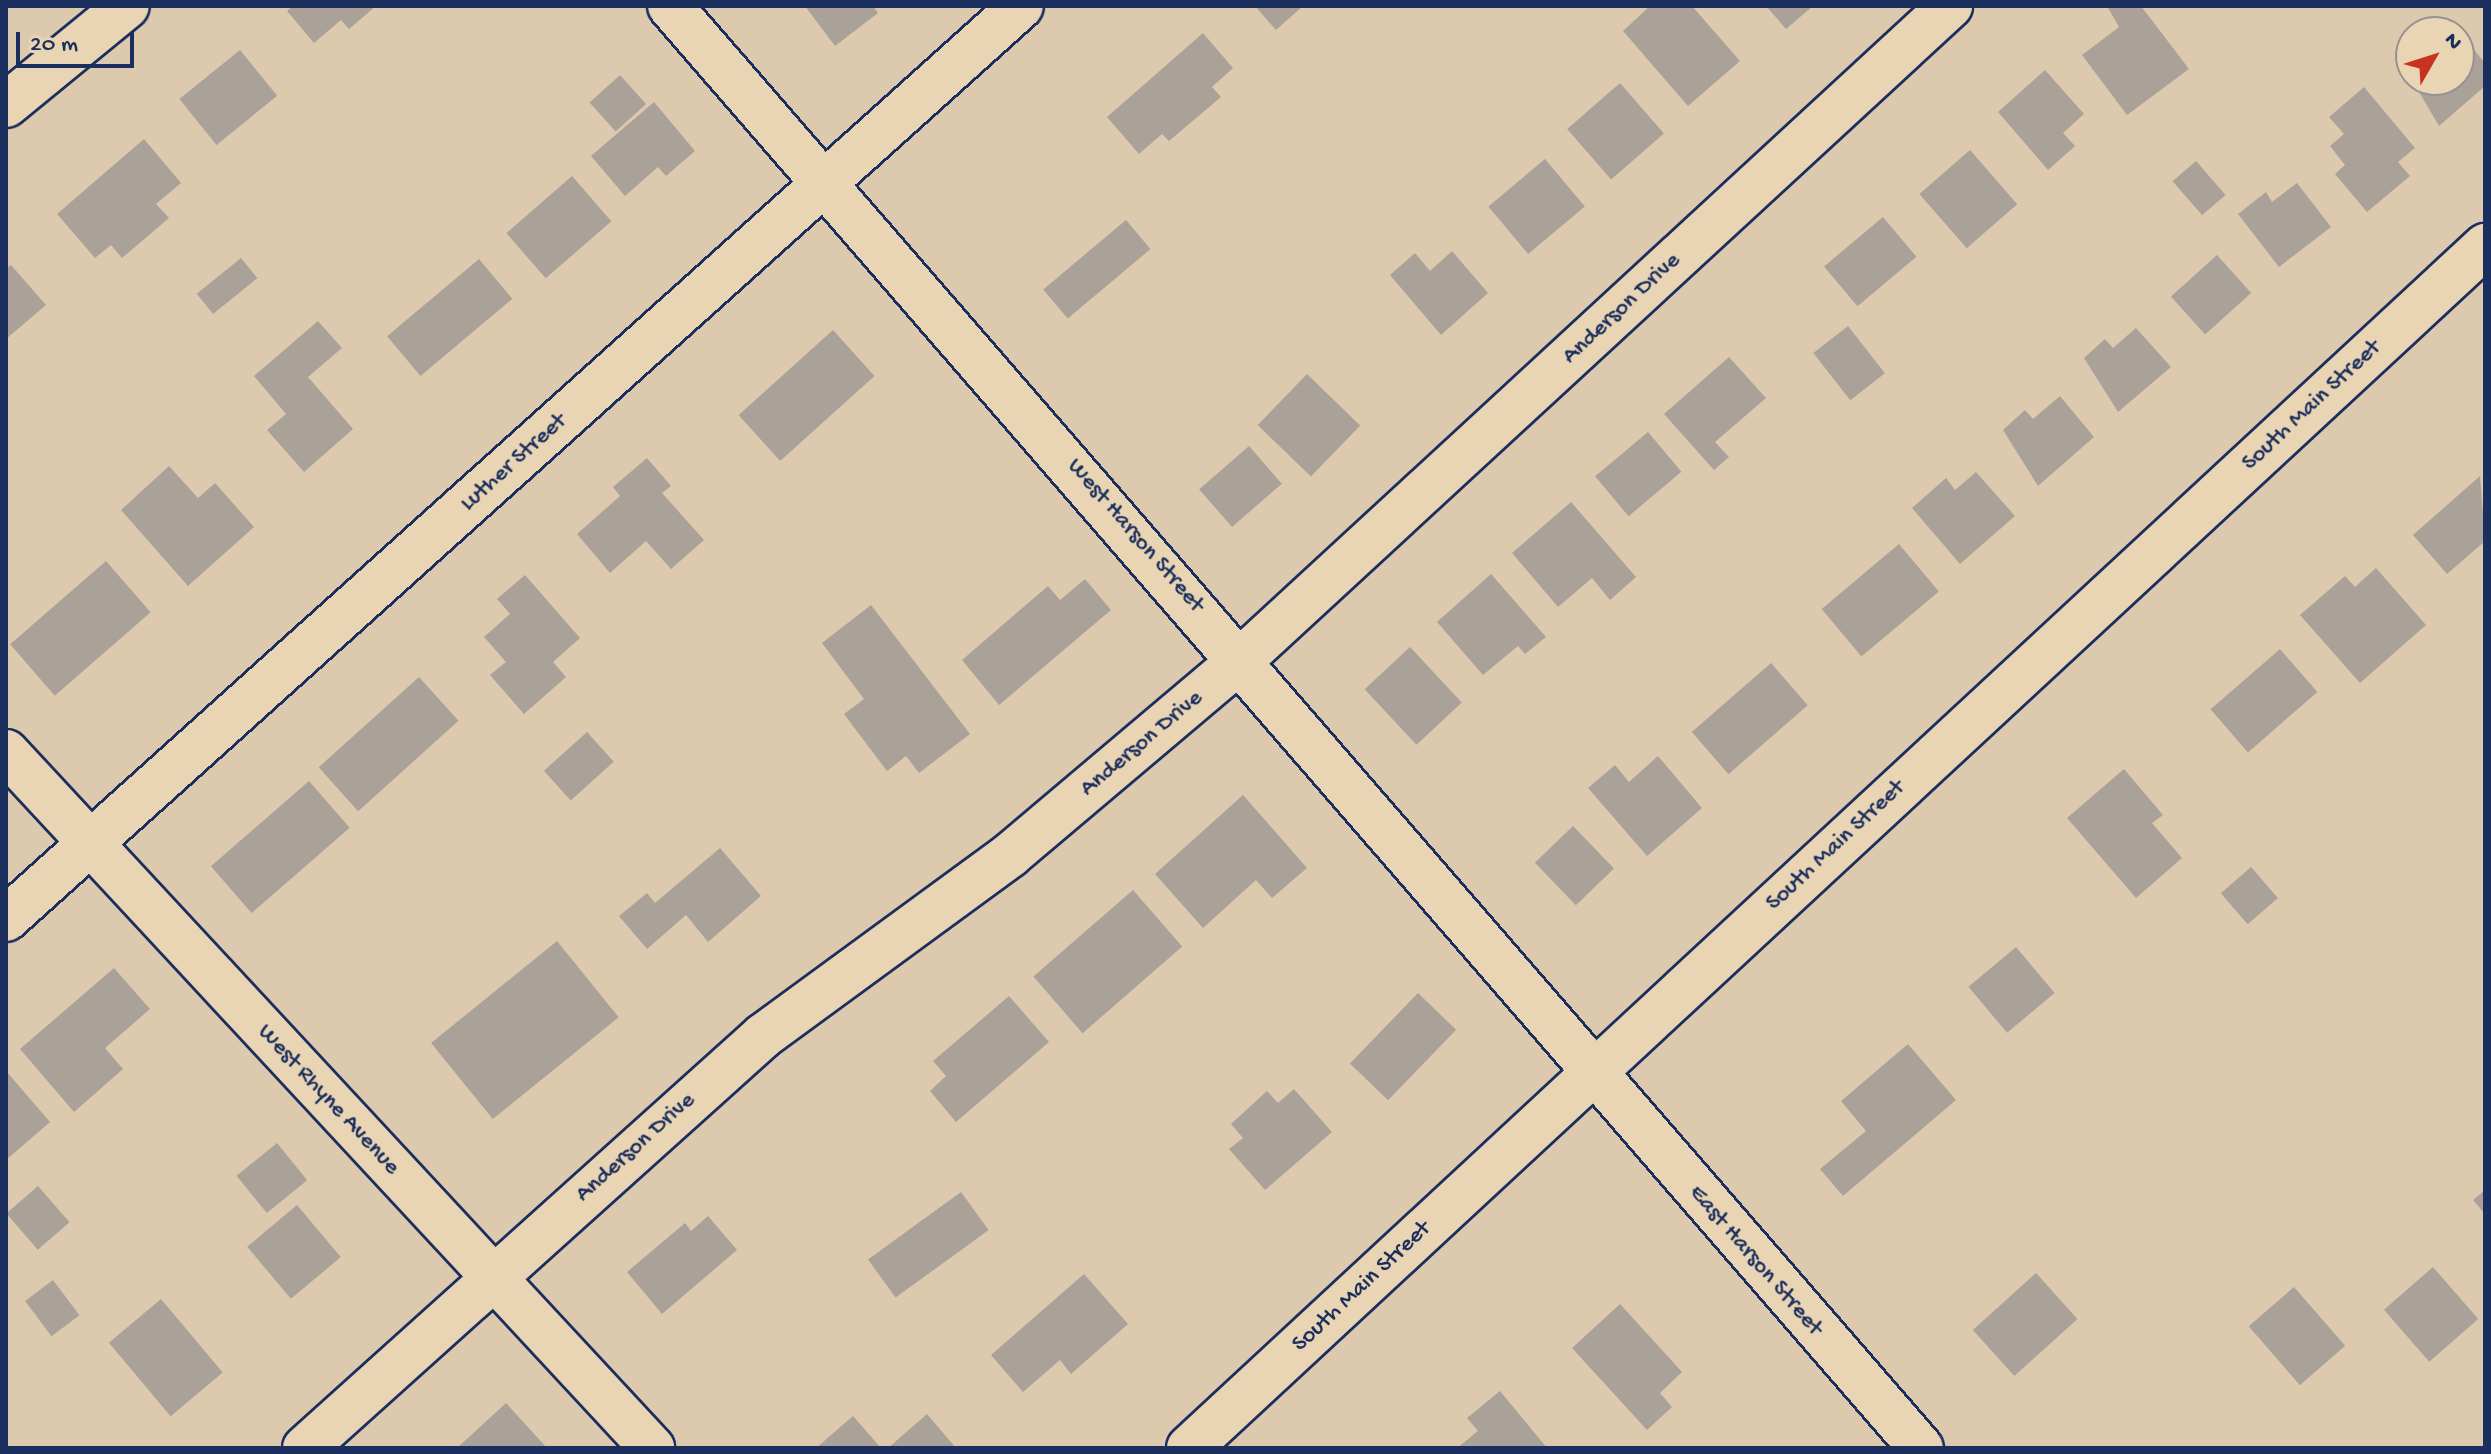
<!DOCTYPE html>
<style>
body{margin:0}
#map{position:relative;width:2491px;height:1454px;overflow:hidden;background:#ddcaae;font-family:"Gochi Hand",sans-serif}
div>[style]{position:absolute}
.building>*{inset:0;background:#aaa199;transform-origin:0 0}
.roads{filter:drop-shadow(2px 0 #1b2f5e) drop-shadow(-2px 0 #1b2f5e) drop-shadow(0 2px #1b2f5e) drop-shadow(0 -2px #1b2f5e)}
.minor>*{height:44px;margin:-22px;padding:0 22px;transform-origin:22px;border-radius:22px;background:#e9d4b3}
.major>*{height:44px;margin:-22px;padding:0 22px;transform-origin:22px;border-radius:22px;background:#e9d4b3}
span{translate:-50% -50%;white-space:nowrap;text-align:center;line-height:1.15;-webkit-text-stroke:7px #e9d4b3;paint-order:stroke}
.street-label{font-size:24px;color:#1b2f5e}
.frame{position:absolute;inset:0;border:8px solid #1b2f5e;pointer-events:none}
.north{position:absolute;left:2395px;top:16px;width:80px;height:80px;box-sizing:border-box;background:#e9d4b3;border:2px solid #979291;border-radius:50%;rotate:51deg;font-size:22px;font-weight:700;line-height:32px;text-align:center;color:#1b2f5e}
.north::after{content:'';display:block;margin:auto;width:28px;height:36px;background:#c8321e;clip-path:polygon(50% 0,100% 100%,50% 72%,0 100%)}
.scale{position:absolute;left:16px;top:32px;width:118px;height:36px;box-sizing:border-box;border:4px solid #1b2f5e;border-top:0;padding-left:10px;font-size:24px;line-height:28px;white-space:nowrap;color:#1b2f5e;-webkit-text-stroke:6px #e9d4b3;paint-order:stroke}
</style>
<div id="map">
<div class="building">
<i style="clip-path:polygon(293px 6px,376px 6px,349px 29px,341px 20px,314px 43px,287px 11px)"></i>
<i style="clip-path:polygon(805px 6px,873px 6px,878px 13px,835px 46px)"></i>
<i style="clip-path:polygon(1255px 6px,1303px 6px,1276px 30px)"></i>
<i style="clip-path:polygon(1650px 6px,1692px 6px,1740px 61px,1688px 106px,1623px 31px)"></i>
<i style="clip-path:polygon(1766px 6px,1813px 6px,1786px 29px)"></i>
<i style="clip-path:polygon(2107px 6px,2141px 6px,2189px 69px,2127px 115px,2082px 55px,2119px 27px)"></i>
<i style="clip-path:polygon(2459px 32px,2485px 63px,2485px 86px,2439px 126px,2412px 80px,2459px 80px)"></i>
<i style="clip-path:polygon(1203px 33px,1233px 68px,1212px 87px,1221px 97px,1169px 141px,1162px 134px,1139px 154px,1107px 117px)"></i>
<i style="left:240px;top:50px;width:59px;height:78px;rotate:51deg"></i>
<i style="clip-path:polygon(2045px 70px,2084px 114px,2063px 133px,2075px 146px,2048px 170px,1998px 112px)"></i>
<i style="left:620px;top:75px;width:39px;height:41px;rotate:48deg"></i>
<i style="left:1620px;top:83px;width:67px;height:70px;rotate:49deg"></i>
<i style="clip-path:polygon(2364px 87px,2415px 148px,2398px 162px,2410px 176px,2367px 212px,2335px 174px,2345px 165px,2330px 146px,2344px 134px,2329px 117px)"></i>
<i style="clip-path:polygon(654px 102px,695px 151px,666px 176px,658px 167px,625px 196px,591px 156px)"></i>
<i style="clip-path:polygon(144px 139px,181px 183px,156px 204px,169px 218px,122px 258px,111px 245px,95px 258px,57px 214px)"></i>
<i style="left:1970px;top:150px;width:72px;height:67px;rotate:49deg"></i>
<i style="left:1545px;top:159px;width:62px;height:74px;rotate:50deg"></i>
<i style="left:2196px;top:161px;width:45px;height:31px;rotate:49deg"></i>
<i style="left:572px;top:176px;width:60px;height:87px;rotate:49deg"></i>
<i style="clip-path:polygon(2297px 183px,2331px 227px,2279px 267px,2238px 214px,2266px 192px,2272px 202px)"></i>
<i style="left:1883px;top:217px;width:52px;height:77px;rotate:50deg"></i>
<i style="left:1126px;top:220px;width:38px;height:108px;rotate:50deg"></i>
<i style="clip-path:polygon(1452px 251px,1488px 293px,1441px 335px,1390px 275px,1415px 253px,1430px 271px)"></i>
<i style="left:2217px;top:255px;width:51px;height:62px;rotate:48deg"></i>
<i style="left:241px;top:258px;width:26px;height:57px;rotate:51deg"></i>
<i style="left:479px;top:259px;width:52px;height:120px;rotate:50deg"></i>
<i style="clip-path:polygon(11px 265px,46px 305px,6px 339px,6px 269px)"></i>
<i style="clip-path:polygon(318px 321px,342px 348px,308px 377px,353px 429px,304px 472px,267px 430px,286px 414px,254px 376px)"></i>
<i style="left:1848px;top:326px;width:60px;height:44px;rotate:52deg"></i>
<i style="clip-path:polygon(2136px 328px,2171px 367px,2118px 412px,2084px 358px,2105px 339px,2113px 348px)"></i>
<i style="left:833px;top:330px;width:62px;height:127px;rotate:48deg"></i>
<i style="clip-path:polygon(1729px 357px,1766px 398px,1715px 442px,1729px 457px,1714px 470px,1664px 414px)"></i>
<i style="left:1307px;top:374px;width:74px;height:71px;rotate:44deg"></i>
<i style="clip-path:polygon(2060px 396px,2094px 437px,2038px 486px,2003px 430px,2025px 410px,2033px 419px)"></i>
<i style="left:1648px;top:432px;width:52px;height:69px;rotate:50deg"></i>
<i style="left:1249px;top:446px;width:50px;height:66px;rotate:49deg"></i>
<i style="clip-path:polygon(647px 458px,671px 486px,662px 493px,704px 540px,671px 569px,646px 541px,610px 573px,577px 534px,620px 496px,613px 487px)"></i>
<i style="clip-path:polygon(169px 466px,198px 498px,215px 483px,254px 527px,188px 586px,121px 510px)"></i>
<i style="clip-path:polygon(1976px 472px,2015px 516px,1960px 564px,1912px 508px,1946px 478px,1955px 490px)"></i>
<i style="clip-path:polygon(2480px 476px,2485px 541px,2447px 574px,2413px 535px)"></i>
<i style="clip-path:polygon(1571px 502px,1636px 577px,1610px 600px,1592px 578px,1558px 607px,1512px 553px)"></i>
<i style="left:1899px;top:544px;width:62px;height:101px;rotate:50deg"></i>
<i style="left:106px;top:561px;width:68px;height:127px;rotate:49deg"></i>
<i style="clip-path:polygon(2376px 568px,2426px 625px,2360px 683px,2300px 615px,2345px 576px,2355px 587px)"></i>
<i style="clip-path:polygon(1491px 574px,1546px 637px,1525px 654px,1518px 646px,1483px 675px,1437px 622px)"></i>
<i style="clip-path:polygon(525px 575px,580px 638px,553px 662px,566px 677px,524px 714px,490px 675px,506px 662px,484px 637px,510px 614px,497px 599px)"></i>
<i style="clip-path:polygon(1085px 579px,1111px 610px,999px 705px,962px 660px,1048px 586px,1060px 600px)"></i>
<i style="clip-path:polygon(871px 605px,970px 734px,919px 773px,906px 756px,887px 771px,844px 714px,864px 699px,822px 643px)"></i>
<i style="left:1410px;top:647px;width:76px;height:62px;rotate:47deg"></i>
<i style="left:2280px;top:649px;width:57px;height:92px;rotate:49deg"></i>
<i style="left:1771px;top:663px;width:56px;height:105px;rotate:49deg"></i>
<i style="left:419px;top:677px;width:59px;height:135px;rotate:48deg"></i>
<i style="left:587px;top:732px;width:40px;height:58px;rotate:48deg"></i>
<i style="clip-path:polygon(1658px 756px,1702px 808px,1647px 856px,1588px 788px,1615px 765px,1629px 782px)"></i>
<i style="clip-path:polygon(2124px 769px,2163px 815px,2152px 823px,2182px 858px,2136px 898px,2067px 818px)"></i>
<i style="left:309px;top:781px;width:62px;height:130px;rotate:49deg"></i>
<i style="clip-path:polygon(1243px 795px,1307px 868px,1272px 898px,1256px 880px,1203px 928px,1155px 874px)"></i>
<i style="left:1573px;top:826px;width:59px;height:53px;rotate:46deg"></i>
<i style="clip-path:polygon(720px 848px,761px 896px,708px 942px,686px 915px,647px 949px,619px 916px,647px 893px,655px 903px)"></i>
<i style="left:2251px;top:867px;width:41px;height:40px;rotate:49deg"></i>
<i style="left:1133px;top:890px;width:75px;height:132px;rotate:49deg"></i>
<i style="left:557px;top:941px;width:98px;height:162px;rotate:51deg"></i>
<i style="left:2016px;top:947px;width:60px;height:62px;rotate:50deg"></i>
<i style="clip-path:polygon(114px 968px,150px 1009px,105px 1048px,123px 1069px,74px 1112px,20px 1049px)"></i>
<i style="left:1418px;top:993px;width:53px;height:98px;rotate:44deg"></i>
<i style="clip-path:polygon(1009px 996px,1049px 1042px,956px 1122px,930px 1091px,946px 1076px,933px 1061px)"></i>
<i style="clip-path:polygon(1908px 1044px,1956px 1100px,1843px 1196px,1820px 1169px,1866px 1131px,1841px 1101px)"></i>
<i style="clip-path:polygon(6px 1071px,50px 1122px,6px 1160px)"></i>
<i style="clip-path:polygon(1294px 1089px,1332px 1132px,1265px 1190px,1229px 1149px,1243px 1138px,1231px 1124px,1267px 1091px,1278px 1103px)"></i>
<i style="left:277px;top:1143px;width:48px;height:52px;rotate:51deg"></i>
<i style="left:38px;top:1186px;width:48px;height:42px;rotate:49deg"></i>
<i style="clip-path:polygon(2485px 1190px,2485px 1214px,2473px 1200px)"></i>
<i style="left:961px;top:1192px;width:47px;height:115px;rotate:54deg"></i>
<i style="left:297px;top:1205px;width:68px;height:65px;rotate:50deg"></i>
<i style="clip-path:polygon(708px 1216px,737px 1250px,662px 1314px,627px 1272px,685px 1223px,691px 1231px)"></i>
<i style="left:2433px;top:1267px;width:69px;height:65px;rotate:49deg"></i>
<i style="left:2036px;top:1273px;width:62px;height:85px;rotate:48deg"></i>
<i style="clip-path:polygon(1084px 1274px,1128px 1324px,1071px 1374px,1060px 1360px,1023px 1392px,991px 1355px)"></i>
<i style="left:53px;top:1280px;width:44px;height:35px;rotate:53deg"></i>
<i style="left:2294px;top:1287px;width:78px;height:60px;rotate:49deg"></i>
<i style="left:161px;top:1299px;width:96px;height:68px;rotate:50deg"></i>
<i style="clip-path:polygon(1620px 1304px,1682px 1372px,1660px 1393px,1672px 1407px,1647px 1430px,1572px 1348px)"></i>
<i style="clip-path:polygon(1500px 1391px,1547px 1448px,1457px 1448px,1478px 1431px,1467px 1418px)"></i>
<i style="clip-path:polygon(506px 1403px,547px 1448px,457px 1448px)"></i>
<i style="clip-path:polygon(927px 1414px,956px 1448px,888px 1448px)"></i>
<i style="clip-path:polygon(853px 1416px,881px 1448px,816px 1448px)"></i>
</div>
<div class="roads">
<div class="minor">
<i style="left:670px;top:6px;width:1909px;rotate:49.06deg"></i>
<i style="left:6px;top:105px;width:156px;rotate:-39.3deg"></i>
<i style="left:6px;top:752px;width:950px;rotate:47.13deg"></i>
<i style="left:6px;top:919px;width:1365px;rotate:-41.97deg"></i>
<i style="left:305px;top:1448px;width:616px;rotate:-41.97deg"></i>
<i style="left:763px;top:1036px;width:306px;rotate:-36.2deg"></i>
<i style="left:1010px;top:855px;width:305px;rotate:-40.2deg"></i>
<i style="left:1243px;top:658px;width:962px;rotate:-42.68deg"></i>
</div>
<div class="major">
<i style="left:1189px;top:1448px;width:1768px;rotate:-42.84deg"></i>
</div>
</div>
<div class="street-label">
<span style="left:1622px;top:309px;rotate:-43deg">Anderson Drive</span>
<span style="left:2312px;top:406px;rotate:-43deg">South Main Street</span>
<span style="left:514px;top:463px;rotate:-42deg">Luther Street</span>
<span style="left:1135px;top:536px;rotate:49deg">West Harson Street</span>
<span style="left:1142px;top:744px;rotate:-40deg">Anderson Drive</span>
<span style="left:1836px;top:846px;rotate:-43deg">South Main Street</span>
<span style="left:328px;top:1100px;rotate:47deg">West Rhyne Avenue</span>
<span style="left:636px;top:1148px;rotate:-42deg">Anderson Drive</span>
<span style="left:1755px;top:1261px;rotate:49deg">East Harson Street</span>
<span style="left:1362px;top:1287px;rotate:-43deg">South Main Street</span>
</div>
<div class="frame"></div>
<div class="north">N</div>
<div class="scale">20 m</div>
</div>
